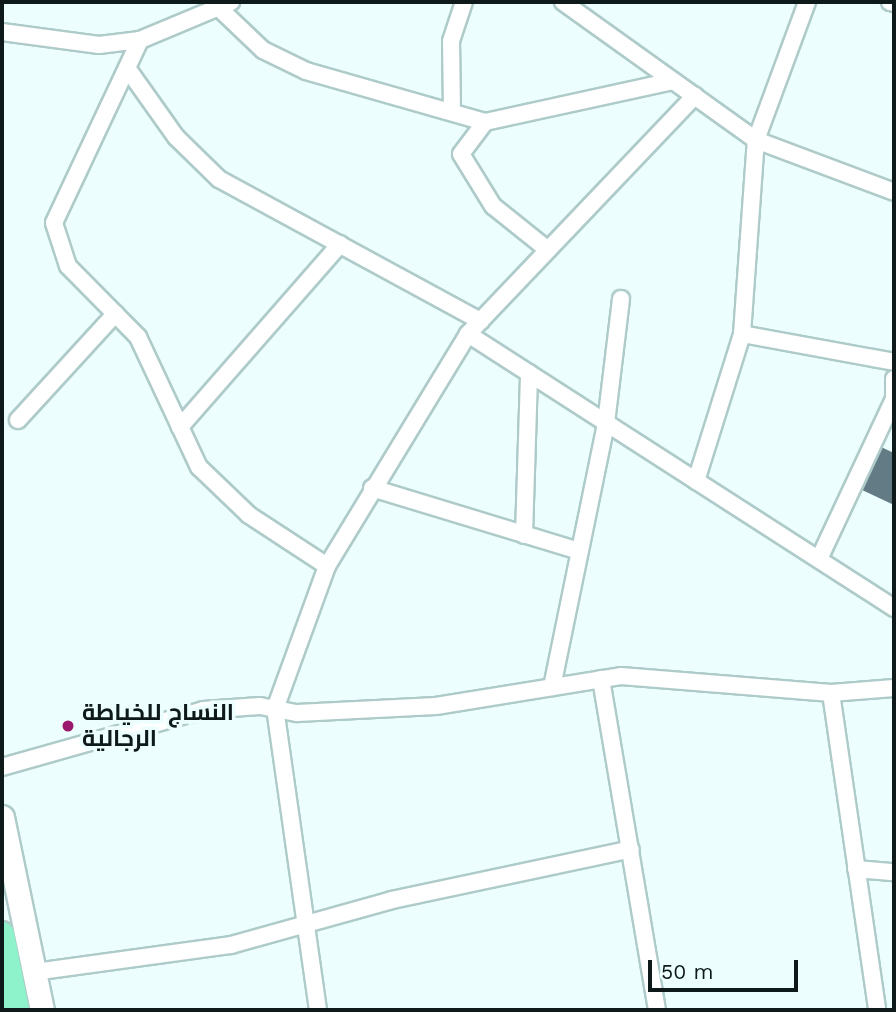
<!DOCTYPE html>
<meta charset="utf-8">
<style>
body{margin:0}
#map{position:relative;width:896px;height:1012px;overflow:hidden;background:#ecfffe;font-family:"Work Sans",Cairo,sans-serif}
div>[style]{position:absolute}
.building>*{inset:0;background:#637b85}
.roads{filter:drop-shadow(2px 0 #aecbca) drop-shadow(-2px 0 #aecbca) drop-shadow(0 2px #aecbca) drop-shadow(0 -2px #aecbca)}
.street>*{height:16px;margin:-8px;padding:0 8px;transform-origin:8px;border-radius:8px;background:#fff}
.secondary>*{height:23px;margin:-11.5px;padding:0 11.5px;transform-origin:11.5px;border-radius:11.5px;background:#fff}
.primary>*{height:24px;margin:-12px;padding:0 12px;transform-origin:12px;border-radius:12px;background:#8ef2ca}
.dots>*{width:19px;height:19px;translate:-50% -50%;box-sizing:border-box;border:4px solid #ecfffe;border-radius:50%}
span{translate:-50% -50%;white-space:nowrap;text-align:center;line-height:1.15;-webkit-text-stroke:7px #ecfffe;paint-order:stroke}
.poi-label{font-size:23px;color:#0e1919;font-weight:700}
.left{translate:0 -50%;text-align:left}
.frame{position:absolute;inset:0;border:4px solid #0e1919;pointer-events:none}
.scale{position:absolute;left:648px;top:960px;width:150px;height:32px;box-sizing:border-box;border:4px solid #0e1919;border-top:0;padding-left:9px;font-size:21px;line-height:24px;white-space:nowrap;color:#0e1919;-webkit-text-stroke:5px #ecfffe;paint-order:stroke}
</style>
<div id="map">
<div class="building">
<i style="clip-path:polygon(881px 447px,894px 453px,894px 505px,860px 489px)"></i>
</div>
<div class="roads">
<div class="street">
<i style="left:563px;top:2px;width:237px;rotate:35.6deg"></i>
<i style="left:756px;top:140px;width:147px;rotate:20.6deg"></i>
<i style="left:890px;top:2px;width:4px;rotate:14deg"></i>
<i style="left:220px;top:9px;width:59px;rotate:43.6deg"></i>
<i style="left:263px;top:50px;width:48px;rotate:26deg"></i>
<i style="left:306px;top:71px;width:186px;rotate:15.9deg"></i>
<i style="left:2px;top:32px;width:98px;rotate:7.6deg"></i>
<i style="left:99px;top:45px;width:41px;rotate:-7deg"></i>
<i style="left:140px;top:40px;width:99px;rotate:-22.7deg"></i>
<i style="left:140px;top:40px;width:202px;rotate:115.2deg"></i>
<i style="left:54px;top:223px;width:45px;rotate:72deg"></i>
<i style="left:68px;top:266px;width:100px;rotate:45.4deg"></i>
<i style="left:138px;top:337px;width:144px;rotate:64.9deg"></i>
<i style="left:199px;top:467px;width:69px;rotate:43.8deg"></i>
<i style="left:249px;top:515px;width:93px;rotate:33.2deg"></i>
<i style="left:127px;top:68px;width:85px;rotate:54.6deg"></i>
<i style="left:176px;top:137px;width:60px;rotate:44.3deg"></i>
<i style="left:219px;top:179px;width:298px;rotate:28.5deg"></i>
<i style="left:452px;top:111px;width:70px;rotate:-90.8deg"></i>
<i style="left:451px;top:41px;width:41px;rotate:-71.6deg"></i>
<i style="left:548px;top:250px;width:70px;rotate:-141.3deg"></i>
<i style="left:493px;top:206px;width:61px;rotate:-121.6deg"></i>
<i style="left:461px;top:154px;width:40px;rotate:-53deg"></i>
<i style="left:485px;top:122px;width:192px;rotate:-12.3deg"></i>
<i style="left:468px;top:334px;width:507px;rotate:32.75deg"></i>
<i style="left:742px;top:334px;width:155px;rotate:10.4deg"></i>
<i style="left:18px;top:420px;width:144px;rotate:-47.5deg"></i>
<i style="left:180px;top:427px;width:243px;rotate:-48.8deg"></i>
<i style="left:696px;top:481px;width:154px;rotate:-72.6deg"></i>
<i style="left:742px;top:334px;width:195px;rotate:-85.9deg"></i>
<i style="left:756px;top:140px;width:147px;rotate:-69.7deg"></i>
<i style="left:372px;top:488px;width:217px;rotate:16.9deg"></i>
<i style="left:524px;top:535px;width:162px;rotate:-88.2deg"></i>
<i style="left:819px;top:559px;width:177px;rotate:-64.9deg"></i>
<i style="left:894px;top:399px;width:20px;rotate:-90deg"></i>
<i style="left:601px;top:679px;width:336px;rotate:80.4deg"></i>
<i style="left:552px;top:687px;width:269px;rotate:-78.4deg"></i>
<i style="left:606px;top:423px;width:125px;rotate:-83.1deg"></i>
<i style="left:831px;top:693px;width:320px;rotate:81.7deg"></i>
<i style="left:2px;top:767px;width:209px;rotate:-15.8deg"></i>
<i style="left:203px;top:710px;width:57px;rotate:-4deg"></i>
<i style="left:260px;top:706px;width:38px;rotate:11deg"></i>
<i style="left:297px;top:713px;width:139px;rotate:-2.9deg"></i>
<i style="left:436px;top:706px;width:187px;rotate:-9.2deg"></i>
<i style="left:621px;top:676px;width:211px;rotate:4.6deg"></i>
<i style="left:831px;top:693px;width:63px;rotate:-4.5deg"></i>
<i style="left:856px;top:869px;width:38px;rotate:5deg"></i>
<i style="left:34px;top:972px;width:199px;rotate:-7.8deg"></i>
<i style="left:231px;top:945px;width:167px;rotate:-15.6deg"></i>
<i style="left:392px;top:900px;width:244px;rotate:-12deg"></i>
<i style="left:318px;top:1010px;width:304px;rotate:-98.1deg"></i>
<i style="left:275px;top:709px;width:152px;rotate:-70deg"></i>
<i style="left:327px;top:566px;width:271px;rotate:-58.7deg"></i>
<i style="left:468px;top:334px;width:329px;rotate:-46.4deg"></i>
</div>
<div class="secondary">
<i style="left:2px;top:817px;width:197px;rotate:78.3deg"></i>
</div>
<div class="primary">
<i style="left:2px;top:934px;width:77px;rotate:78.8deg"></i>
</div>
</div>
<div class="dots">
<i style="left:68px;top:726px;background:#9b196d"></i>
</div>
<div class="poi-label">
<span class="left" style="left:82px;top:726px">النساج للخياطة<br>الرجالية</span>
</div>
<div class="frame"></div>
<div class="scale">50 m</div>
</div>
